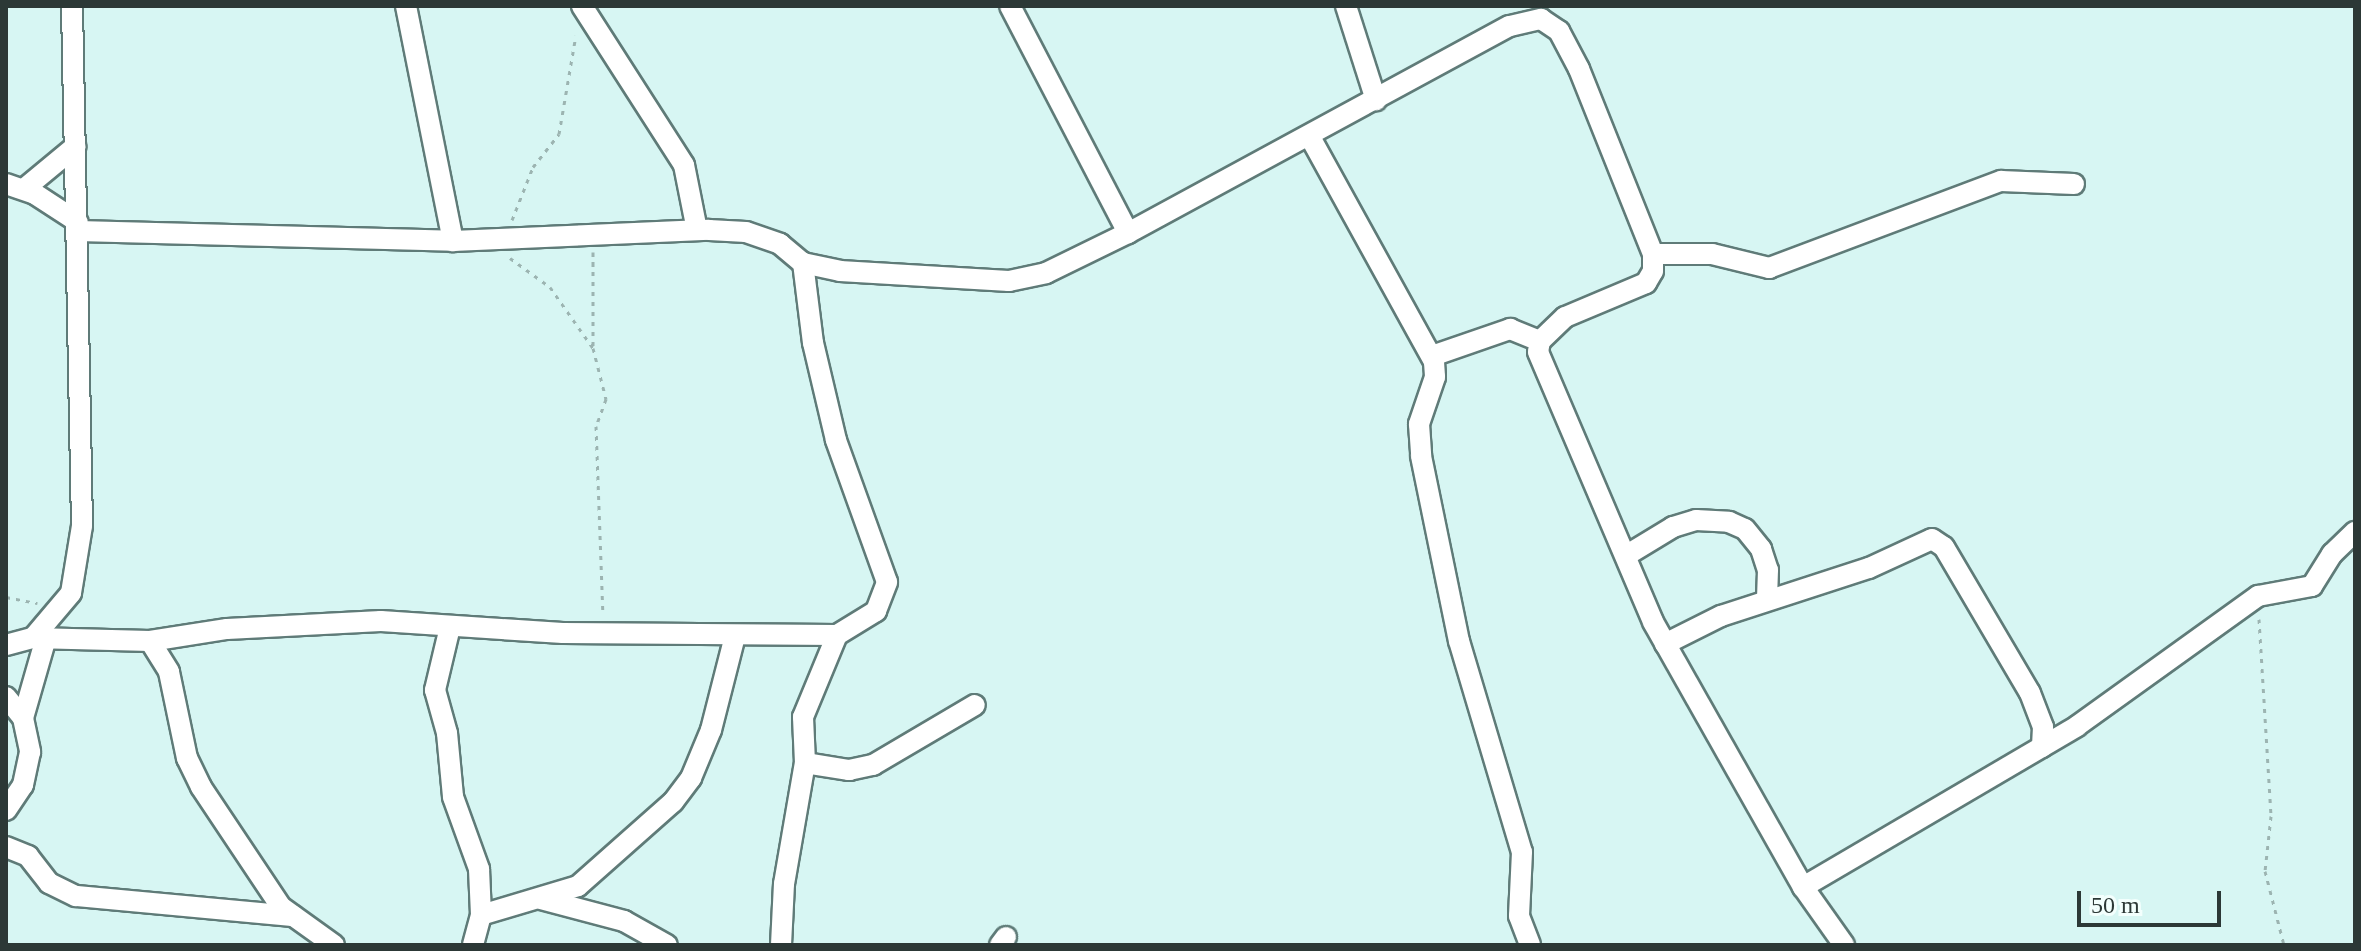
<!DOCTYPE html>
<style>
body{margin:0}
#map{position:relative;width:2361px;height:951px;overflow:hidden;background:#d7f6f3;font-family:"Times New Roman",serif}
div>[style]{position:absolute}
.path>*{height:3px;margin-top:-1.5px;transform-origin:0;background:repeating-linear-gradient(90deg,#9cb4b1 0 4px,transparent 0 10px)}
.roads{filter:drop-shadow(2px 0 #5f7b78) drop-shadow(-2px 0 #5f7b78) drop-shadow(0 2px #5f7b78) drop-shadow(0 -2px #5f7b78)}
.minor>*{height:20px;margin:-10px;padding:0 10px;transform-origin:10px;border-radius:10px;background:#fff}
span{translate:-50% -50%;white-space:nowrap;text-align:center;line-height:1.15;-webkit-text-stroke:6px #f3fffd;paint-order:stroke}
.frame{position:absolute;inset:0;border:8px solid #2c3836;pointer-events:none}
.scale{position:absolute;left:2077px;top:891px;width:144px;height:36px;box-sizing:border-box;border:4px solid #2c3836;border-top:0;padding-left:10px;font-size:24px;line-height:28px;white-space:nowrap;color:#2c3836;-webkit-text-stroke:6px #f3fffd;paint-order:stroke}
</style>
<div id="map">
<div class="path">
<i style="left:512px;top:220px;width:57px;rotate:-68.4deg"></i>
<i style="left:533px;top:167px;width:42px;rotate:-51.8deg"></i>
<i style="left:559px;top:134px;width:100px;rotate:-80.3deg"></i>
<i style="left:593px;top:252px;width:96px;rotate:90deg"></i>
<i style="left:593px;top:348px;width:53px;rotate:75.7deg"></i>
<i style="left:606px;top:399px;width:29px;rotate:110deg"></i>
<i style="left:596px;top:426px;width:189px;rotate:87.9deg"></i>
<i style="left:510px;top:258px;width:49px;rotate:35.9deg"></i>
<i style="left:550px;top:287px;width:75px;rotate:54.8deg"></i>
<i style="left:6px;top:597px;width:32px;rotate:11deg"></i>
<i style="left:2259px;top:619px;width:197px;rotate:86.5deg"></i>
<i style="left:2271px;top:816px;width:55px;rotate:96.2deg"></i>
<i style="left:2265px;top:871px;width:76px;rotate:75.6deg"></i>
</div>
<div class="roads">
<div class="minor">
<i style="left:406px;top:6px;width:240px;rotate:78.7deg"></i>
<i style="left:582px;top:6px;width:189px;rotate:57.3deg"></i>
<i style="left:684px;top:165px;width:66px;rotate:78.7deg"></i>
<i style="left:1010px;top:6px;width:256px;rotate:62.5deg"></i>
<i style="left:1346px;top:6px;width:99px;rotate:72.3deg"></i>
<i style="left:1310px;top:137px;width:257px;rotate:61.1deg"></i>
<i style="left:1434px;top:362px;width:15px;rotate:86deg"></i>
<i style="left:1435px;top:377px;width:50px;rotate:108.8deg"></i>
<i style="left:1419px;top:424px;width:32px;rotate:86deg"></i>
<i style="left:1421px;top:456px;width:189px;rotate:78.4deg"></i>
<i style="left:1459px;top:641px;width:220px;rotate:73.4deg"></i>
<i style="left:1522px;top:852px;width:64px;rotate:92.7deg"></i>
<i style="left:1519px;top:916px;width:31px;rotate:69deg"></i>
<i style="left:6px;top:184px;width:31px;rotate:19deg"></i>
<i style="left:35px;top:194px;width:51px;rotate:33.1deg"></i>
<i style="left:24px;top:189px;width:67px;rotate:-39.6deg"></i>
<i style="left:78px;top:231px;width:375px;rotate:1.5deg"></i>
<i style="left:453px;top:241px;width:256px;rotate:-2.5deg"></i>
<i style="left:709px;top:230px;width:37px;rotate:3deg"></i>
<i style="left:746px;top:232px;width:36px;rotate:19deg"></i>
<i style="left:780px;top:244px;width:30px;rotate:40deg"></i>
<i style="left:803px;top:263px;width:38px;rotate:12deg"></i>
<i style="left:840px;top:271px;width:169px;rotate:3.4deg"></i>
<i style="left:1009px;top:281px;width:38px;rotate:-12deg"></i>
<i style="left:1046px;top:273px;width:91px;rotate:-26deg"></i>
<i style="left:1128px;top:233px;width:434px;rotate:-28.5deg"></i>
<i style="left:1510px;top:26px;width:32px;rotate:-13deg"></i>
<i style="left:1541px;top:19px;width:22px;rotate:34deg"></i>
<i style="left:1559px;top:31px;width:43px;rotate:62.2deg"></i>
<i style="left:1579px;top:69px;width:199px;rotate:68.2deg"></i>
<i style="left:1653px;top:254px;width:59px"></i>
<i style="left:1712px;top:254px;width:59px;rotate:13.8deg"></i>
<i style="left:1769px;top:268px;width:248px;rotate:-20.6deg"></i>
<i style="left:2001px;top:181px;width:73px;rotate:2.4deg"></i>
<i style="left:1653px;top:254px;width:17px;rotate:90deg"></i>
<i style="left:1653px;top:271px;width:14px;rotate:120deg"></i>
<i style="left:1646px;top:283px;width:88px;rotate:157.2deg"></i>
<i style="left:1565px;top:317px;width:35px;rotate:136deg"></i>
<i style="left:1540px;top:341px;width:11px;rotate:100deg"></i>
<i style="left:1538px;top:352px;width:293px;rotate:66.9deg"></i>
<i style="left:1653px;top:622px;width:305px;rotate:60.5deg"></i>
<i style="left:1803px;top:887px;width:71px;rotate:54.7deg"></i>
<i style="left:1432px;top:356px;width:83px;rotate:-19.1deg"></i>
<i style="left:1510px;top:329px;width:32px;rotate:22deg"></i>
<i style="left:1627px;top:555px;width:54px;rotate:-31.3deg"></i>
<i style="left:1673px;top:527px;width:24px;rotate:-17deg"></i>
<i style="left:1696px;top:520px;width:33px;rotate:3deg"></i>
<i style="left:1729px;top:522px;width:17px;rotate:24deg"></i>
<i style="left:1745px;top:529px;width:26px;rotate:51deg"></i>
<i style="left:1761px;top:549px;width:22px;rotate:72deg"></i>
<i style="left:1768px;top:570px;width:29px;rotate:92deg"></i>
<i style="left:450px;top:627px;width:65px;rotate:103.4deg"></i>
<i style="left:435px;top:690px;width:45px;rotate:74.4deg"></i>
<i style="left:447px;top:733px;width:64px;rotate:84.6deg"></i>
<i style="left:453px;top:797px;width:77px;rotate:70.1deg"></i>
<i style="left:479px;top:869px;width:46px;rotate:87.5deg"></i>
<i style="left:481px;top:915px;width:31px;rotate:105deg"></i>
<i style="left:33px;top:638px;width:117px;rotate:1.5deg"></i>
<i style="left:150px;top:641px;width:78px;rotate:-8.9deg"></i>
<i style="left:227px;top:629px;width:154px;rotate:-3deg"></i>
<i style="left:381px;top:621px;width:182px;rotate:3.8deg"></i>
<i style="left:563px;top:633px;width:274px;rotate:0.4deg"></i>
<i style="left:150px;top:641px;width:36px;rotate:58deg"></i>
<i style="left:169px;top:672px;width:88px;rotate:78.2deg"></i>
<i style="left:187px;top:758px;width:32px;rotate:64deg"></i>
<i style="left:201px;top:787px;width:144px;rotate:56.3deg"></i>
<i style="left:281px;top:907px;width:65px;rotate:35.6deg"></i>
<i style="left:1665px;top:644px;width:63px;rotate:-26.6deg"></i>
<i style="left:1721px;top:616px;width:156px;rotate:-18deg"></i>
<i style="left:1869px;top:568px;width:69px;rotate:-24.7deg"></i>
<i style="left:1932px;top:539px;width:14px;rotate:34deg"></i>
<i style="left:1944px;top:547px;width:169px;rotate:59.5deg"></i>
<i style="left:2030px;top:693px;width:36px;rotate:69deg"></i>
<i style="left:2043px;top:727px;width:20px;rotate:93deg"></i>
<i style="left:6px;top:645px;width:28px;rotate:-15deg"></i>
<i style="left:33px;top:638px;width:59px;rotate:-49.8deg"></i>
<i style="left:71px;top:593px;width:68px;rotate:-80.7deg"></i>
<i style="left:82px;top:526px;width:520px;rotate:-91.1deg"></i>
<i style="left:6px;top:697px;width:27px;rotate:51deg"></i>
<i style="left:23px;top:718px;width:35px;rotate:78deg"></i>
<i style="left:30px;top:752px;width:34px;rotate:102deg"></i>
<i style="left:23px;top:785px;width:30px;rotate:124deg"></i>
<i style="left:23px;top:718px;width:83px;rotate:-74deg"></i>
<i style="left:805px;top:763px;width:45px;rotate:9deg"></i>
<i style="left:849px;top:770px;width:25px;rotate:-12deg"></i>
<i style="left:873px;top:765px;width:118px;rotate:-30.5deg"></i>
<i style="left:6px;top:847px;width:24px;rotate:22deg"></i>
<i style="left:28px;top:856px;width:34px;rotate:52deg"></i>
<i style="left:49px;top:883px;width:30px;rotate:26deg"></i>
<i style="left:76px;top:896px;width:218px;rotate:5.3deg"></i>
<i style="left:1803px;top:887px;width:318px;rotate:-30.4deg"></i>
<i style="left:2077px;top:726px;width:223px;rotate:-35.7deg"></i>
<i style="left:2258px;top:596px;width:55px;rotate:-10.5deg"></i>
<i style="left:2312px;top:586px;width:38px;rotate:-58deg"></i>
<i style="left:2332px;top:554px;width:32px;rotate:-44deg"></i>
<i style="left:541px;top:899px;width:86px;rotate:14.8deg"></i>
<i style="left:624px;top:921px;width:49px;rotate:29.2deg"></i>
<i style="left:481px;top:915px;width:101px;rotate:-16.6deg"></i>
<i style="left:578px;top:886px;width:127px;rotate:-41.5deg"></i>
<i style="left:673px;top:802px;width:30px;rotate:-53deg"></i>
<i style="left:691px;top:778px;width:52px;rotate:-67.4deg"></i>
<i style="left:711px;top:730px;width:97px;rotate:-75.7deg"></i>
<i style="left:781px;top:945px;width:61px;rotate:-87.2deg"></i>
<i style="left:784px;top:884px;width:123px;rotate:-80.2deg"></i>
<i style="left:805px;top:763px;width:46px;rotate:-92.5deg"></i>
<i style="left:803px;top:717px;width:89px;rotate:-67.5deg"></i>
<i style="left:837px;top:635px;width:46px;rotate:-31.6deg"></i>
<i style="left:876px;top:611px;width:31px;rotate:-69deg"></i>
<i style="left:887px;top:582px;width:151px;rotate:-109.8deg"></i>
<i style="left:836px;top:440px;width:100px;rotate:-103.3deg"></i>
<i style="left:813px;top:343px;width:81px;rotate:-97.1deg"></i>
<i style="left:1000px;top:945px;width:10px;rotate:-53deg"></i>
</div>
</div>
<div class="frame"></div>
<div class="scale">50 m</div>
</div>
